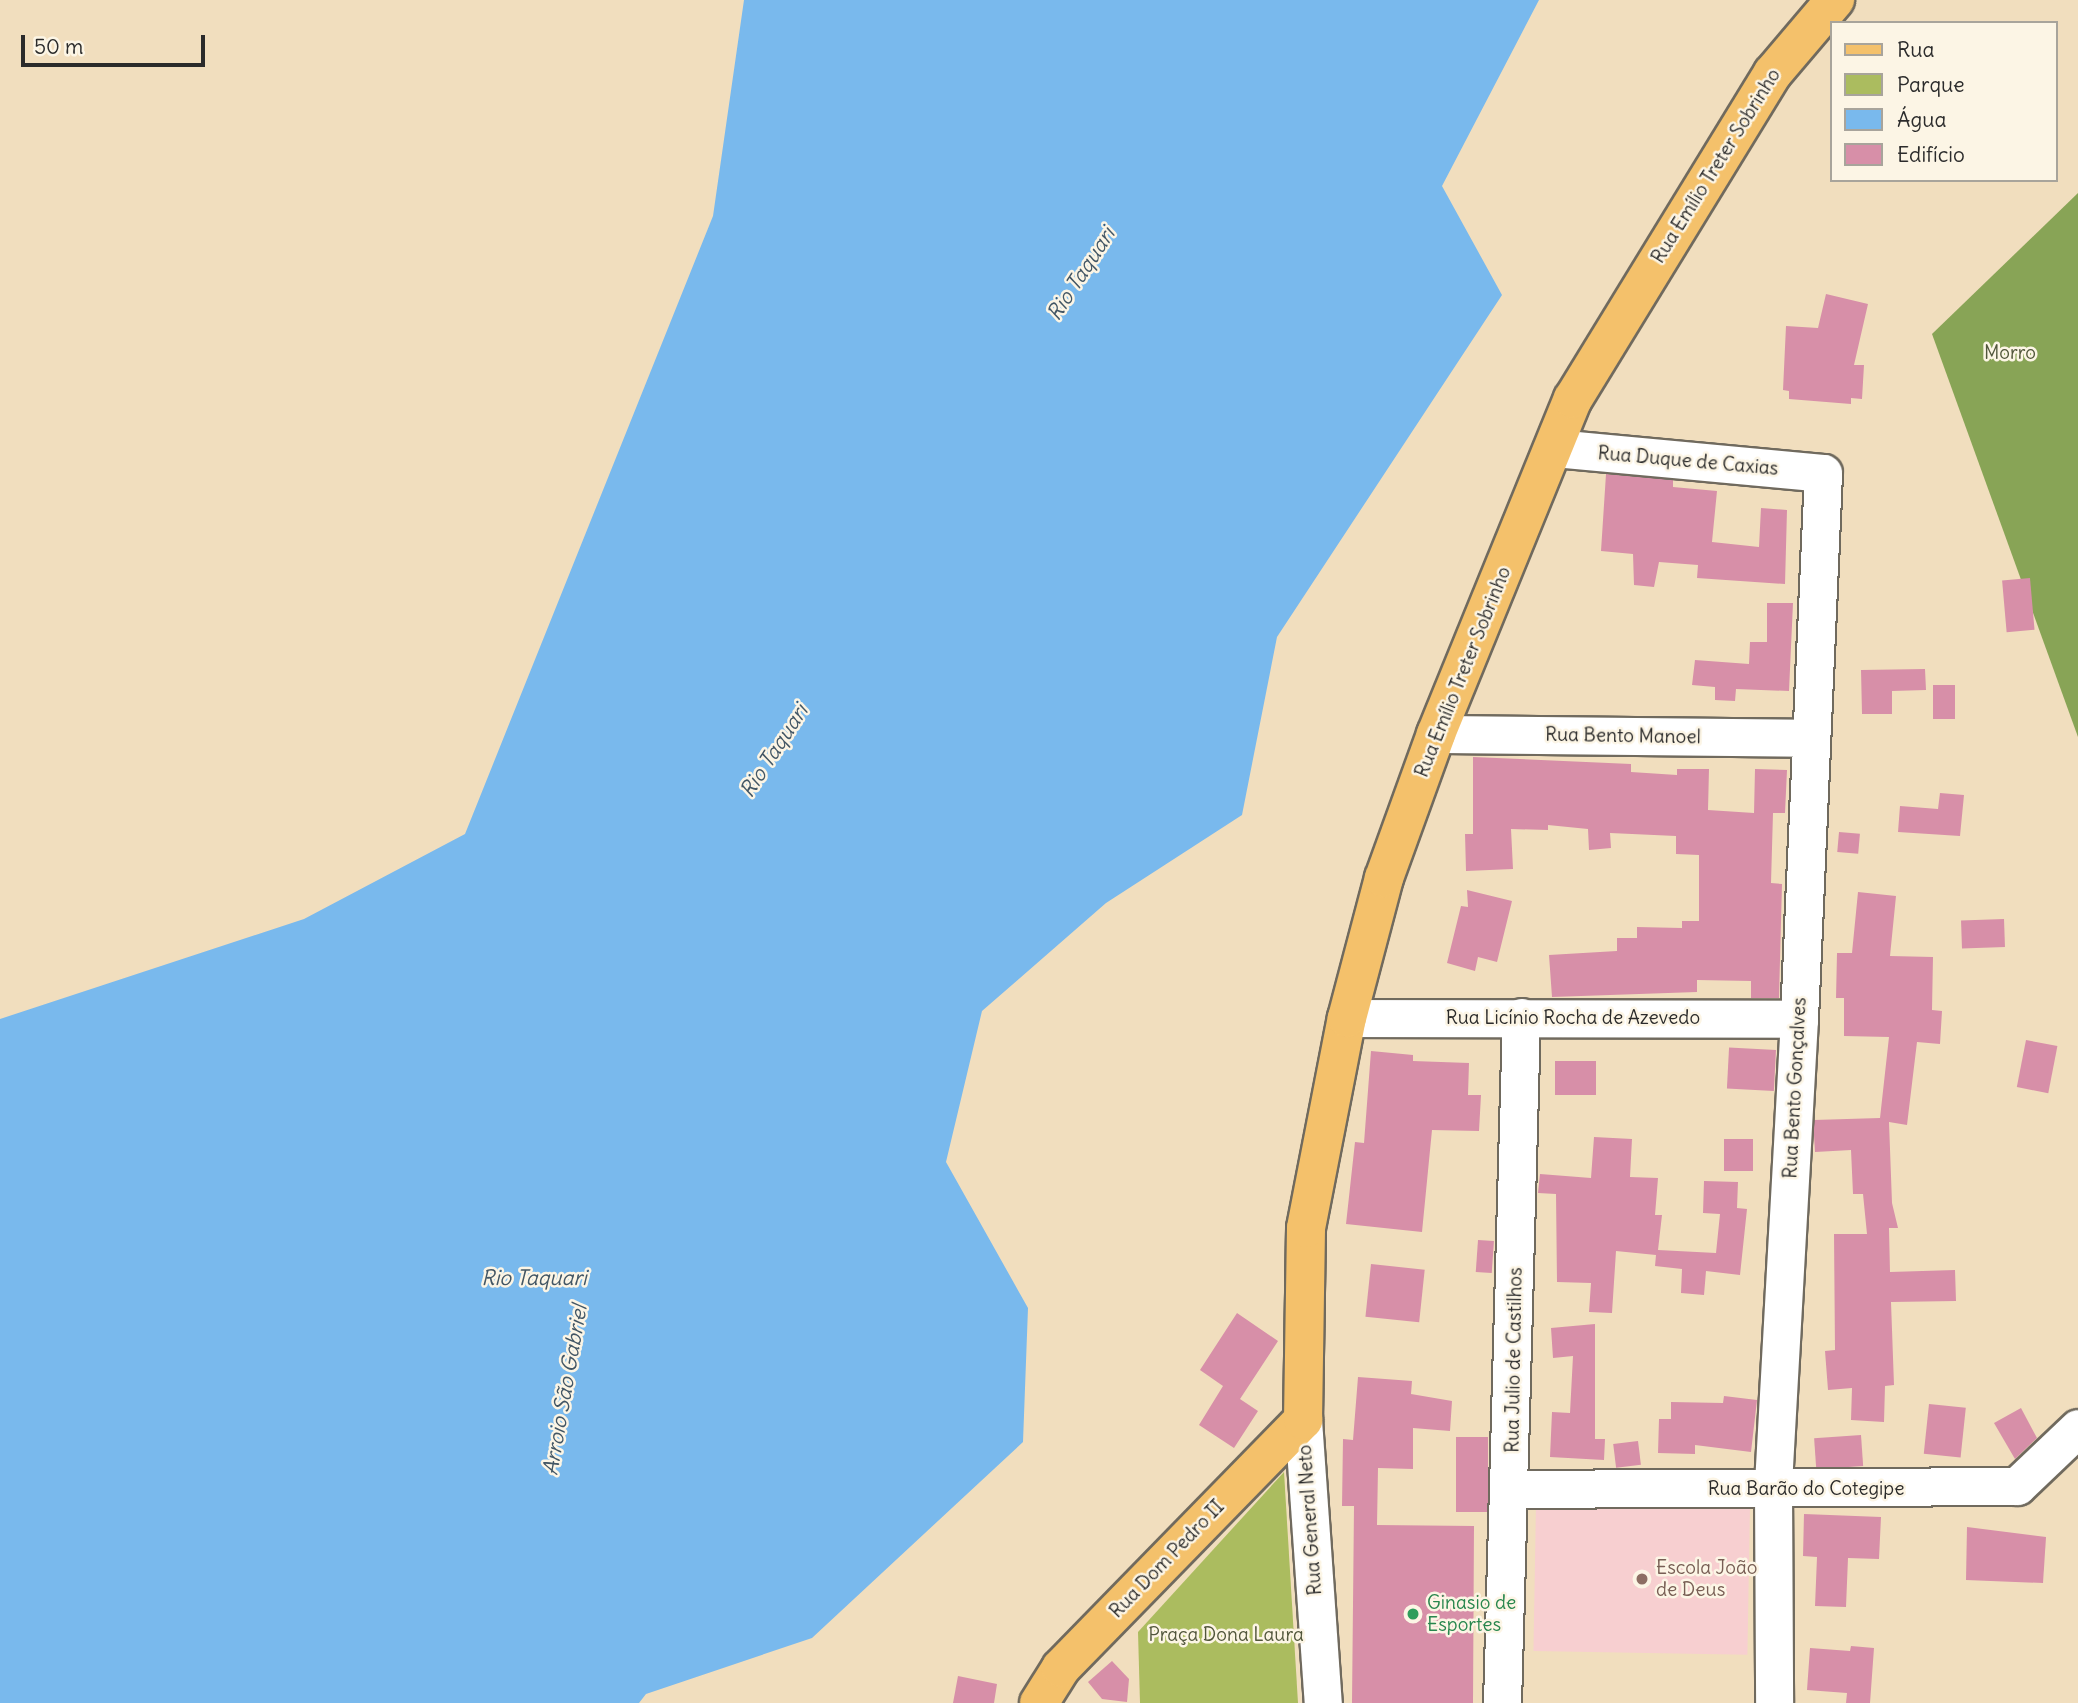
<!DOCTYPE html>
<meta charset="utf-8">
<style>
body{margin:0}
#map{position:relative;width:2078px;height:1703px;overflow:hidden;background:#f1debe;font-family:Delius,sans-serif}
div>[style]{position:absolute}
.built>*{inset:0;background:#f7cfd0;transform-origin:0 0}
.green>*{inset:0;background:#abbc5f}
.forest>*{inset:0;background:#88a456}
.water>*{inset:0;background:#79b9ed}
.building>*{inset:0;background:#d78fa8;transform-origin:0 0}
.roads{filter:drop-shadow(2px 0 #706a5e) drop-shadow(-2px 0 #706a5e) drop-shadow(0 2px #706a5e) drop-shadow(0 -2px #706a5e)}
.minor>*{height:37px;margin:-18.5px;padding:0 18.5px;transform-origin:18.5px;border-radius:18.5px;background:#fff}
.major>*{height:38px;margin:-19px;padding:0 19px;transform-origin:19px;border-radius:19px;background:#f4c16b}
.dots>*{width:19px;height:19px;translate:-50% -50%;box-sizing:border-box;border:4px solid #fcf5e5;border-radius:50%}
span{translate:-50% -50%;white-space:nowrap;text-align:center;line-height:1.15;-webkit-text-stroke:5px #fcf5e5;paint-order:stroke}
.street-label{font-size:19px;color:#2b2b2b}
.park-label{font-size:19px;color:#51563b}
.education-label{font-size:19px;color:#785e54}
.left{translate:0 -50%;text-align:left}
.leisure-label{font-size:19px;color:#27864d}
.water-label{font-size:21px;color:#425665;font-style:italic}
.legend{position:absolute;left:1830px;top:21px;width:228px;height:161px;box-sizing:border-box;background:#fcf5e5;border:2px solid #a8a49b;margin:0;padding:9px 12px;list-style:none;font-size:21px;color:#2b2b2b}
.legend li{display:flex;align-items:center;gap:14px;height:35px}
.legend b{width:35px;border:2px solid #a8a49b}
.scale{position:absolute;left:21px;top:35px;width:184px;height:32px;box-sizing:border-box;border:4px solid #2b2b2b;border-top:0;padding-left:9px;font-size:21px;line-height:24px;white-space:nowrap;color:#2b2b2b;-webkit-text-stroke:5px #fcf5e5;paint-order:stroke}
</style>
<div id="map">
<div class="built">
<i style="left:1536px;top:1504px;width:214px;height:147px;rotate:1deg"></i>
</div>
<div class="green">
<i style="clip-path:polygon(1284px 1472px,1298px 1703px,1140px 1703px,1138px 1632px)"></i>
</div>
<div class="forest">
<i style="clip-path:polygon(2078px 193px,2078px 737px,1932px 334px)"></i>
</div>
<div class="water">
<i style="clip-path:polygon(744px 0,1539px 0,1442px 186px,1502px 295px,1277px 637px,1242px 815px,1106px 903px,982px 1011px,946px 1162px,1028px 1308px,1023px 1442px,812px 1638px,646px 1694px,639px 1703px,0 1703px,0 1019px,304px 919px,465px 834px,713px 216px)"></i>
</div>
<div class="building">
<i style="clip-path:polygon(1826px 294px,1868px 304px,1854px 365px,1864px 365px,1862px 399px,1851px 398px,1851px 404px,1789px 399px,1789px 391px,1783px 390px,1786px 326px,1818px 328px)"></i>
<i style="clip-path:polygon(1606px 474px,1673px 480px,1673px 487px,1717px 491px,1712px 542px,1759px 547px,1761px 508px,1787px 510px,1785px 584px,1697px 578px,1698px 565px,1659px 562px,1654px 587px,1634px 585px,1633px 554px,1601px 551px)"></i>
<i style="left:2030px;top:578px;width:52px;height:28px;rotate:85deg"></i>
<i style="clip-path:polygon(1767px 603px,1793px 603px,1789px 691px,1736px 689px,1735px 701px,1715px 700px,1715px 687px,1692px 685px,1695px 660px,1749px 664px,1750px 642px,1767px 642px)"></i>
<i style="clip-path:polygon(1925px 669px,1926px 690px,1892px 691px,1892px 714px,1862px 714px,1861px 670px)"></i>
<i style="left:1933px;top:685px;width:22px;height:34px"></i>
<i style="clip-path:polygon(1473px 757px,1631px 764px,1631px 772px,1677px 775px,1677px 769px,1709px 769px,1708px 810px,1754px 813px,1755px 769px,1787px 770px,1785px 813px,1773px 813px,1771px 883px,1782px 884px,1779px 998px,1751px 998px,1751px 981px,1697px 980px,1697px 992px,1552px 997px,1549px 955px,1617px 951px,1617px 938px,1637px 938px,1637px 927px,1682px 928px,1682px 921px,1699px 921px,1699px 855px,1676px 854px,1676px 836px,1610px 833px,1611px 848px,1589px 850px,1588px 829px,1548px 825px,1548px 830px,1511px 829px,1513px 869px,1466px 871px,1465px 834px,1473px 834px)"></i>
<i style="clip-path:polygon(1940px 793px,1964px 795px,1960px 836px,1898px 832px,1900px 806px,1938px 809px)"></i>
<i style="left:1839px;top:832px;width:21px;height:20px;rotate:5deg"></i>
<i style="clip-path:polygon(1467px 890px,1512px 901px,1497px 962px,1478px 957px,1475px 971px,1447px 963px,1461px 906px,1468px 907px)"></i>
<i style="clip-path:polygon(1858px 892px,1896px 896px,1890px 956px,1933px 957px,1932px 1010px,1942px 1011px,1940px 1044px,1917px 1042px,1907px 1125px,1889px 1122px,1892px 1203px,1898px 1228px,1889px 1228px,1890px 1272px,1955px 1270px,1956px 1301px,1891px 1302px,1894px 1385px,1885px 1386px,1884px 1422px,1851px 1420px,1852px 1388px,1828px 1390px,1825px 1351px,1835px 1350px,1834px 1234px,1867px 1234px,1863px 1194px,1853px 1194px,1851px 1150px,1815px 1152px,1814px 1135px,1814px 1120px,1880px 1118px,1889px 1037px,1844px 1036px,1844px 998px,1836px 998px,1837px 953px,1852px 953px)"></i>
<i style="left:2004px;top:919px;width:28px;height:43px;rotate:88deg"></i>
<i style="left:2026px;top:1040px;width:32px;height:48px;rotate:11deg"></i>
<i style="left:1776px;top:1050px;width:41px;height:47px;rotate:93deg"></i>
<i style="clip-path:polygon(1371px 1051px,1413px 1055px,1413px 1061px,1469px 1063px,1468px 1095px,1481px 1095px,1479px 1131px,1432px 1130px,1422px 1232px,1346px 1224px,1355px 1142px,1364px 1143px)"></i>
<i style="left:1555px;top:1061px;width:41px;height:34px"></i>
<i style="clip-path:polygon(1594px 1137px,1632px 1139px,1630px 1177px,1658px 1178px,1655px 1215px,1662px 1215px,1658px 1250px,1716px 1253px,1720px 1214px,1703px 1213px,1704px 1181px,1738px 1182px,1737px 1208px,1747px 1209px,1740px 1275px,1706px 1271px,1704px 1295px,1681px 1293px,1682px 1269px,1655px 1266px,1656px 1255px,1616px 1251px,1612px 1313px,1589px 1312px,1591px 1283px,1557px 1282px,1556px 1194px,1538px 1193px,1540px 1174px,1591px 1178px)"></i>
<i style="left:1724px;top:1139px;width:29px;height:32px"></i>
<i style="left:1478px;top:1240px;width:16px;height:32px;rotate:4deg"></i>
<i style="left:1371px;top:1264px;width:54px;height:53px;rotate:6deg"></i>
<i style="clip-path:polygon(1237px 1313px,1278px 1341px,1240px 1399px,1258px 1411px,1234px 1448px,1199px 1425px,1223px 1386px,1200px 1370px)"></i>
<i style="clip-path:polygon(1595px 1324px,1595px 1439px,1605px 1439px,1604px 1460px,1550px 1457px,1552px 1412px,1570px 1413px,1573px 1356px,1553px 1358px,1551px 1328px)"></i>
<i style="clip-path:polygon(1358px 1377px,1412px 1381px,1411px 1394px,1452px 1401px,1450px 1431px,1413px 1428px,1413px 1469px,1378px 1468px,1377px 1525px,1474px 1526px,1473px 1703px,1352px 1703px,1354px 1506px,1342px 1506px,1343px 1439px,1353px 1440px)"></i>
<i style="clip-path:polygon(1724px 1396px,1757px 1400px,1751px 1452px,1695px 1445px,1695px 1454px,1658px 1453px,1659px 1419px,1671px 1419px,1671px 1402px,1723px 1403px)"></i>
<i style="left:1929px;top:1404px;width:37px;height:50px;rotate:6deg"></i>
<i style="clip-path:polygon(2021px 1408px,2037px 1438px,2015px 1459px,1994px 1423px)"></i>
<i style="left:1861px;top:1435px;width:31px;height:47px;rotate:86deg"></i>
<i style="left:1456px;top:1437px;width:32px;height:75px"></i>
<i style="left:1638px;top:1441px;width:24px;height:25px;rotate:83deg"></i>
<i style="clip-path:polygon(1804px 1514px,1881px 1517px,1879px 1559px,1848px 1558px,1846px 1607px,1815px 1606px,1817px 1557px,1803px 1556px)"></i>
<i style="clip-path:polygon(1967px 1527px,2046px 1537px,2043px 1583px,1966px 1580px)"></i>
<i style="clip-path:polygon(1851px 1646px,1874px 1648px,1870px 1703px,1846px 1703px,1847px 1693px,1807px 1690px,1810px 1648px,1850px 1651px)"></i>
<i style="clip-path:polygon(1112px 1661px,1129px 1679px,1127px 1702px,1102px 1699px,1088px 1682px)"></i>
<i style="clip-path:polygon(958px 1676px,997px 1684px,994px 1703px,953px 1703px)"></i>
</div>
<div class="roads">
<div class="minor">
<i style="left:1554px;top:448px;width:270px;rotate:5.3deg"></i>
<i style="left:1823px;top:473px;width:547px;rotate:92.52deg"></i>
<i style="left:1799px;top:1019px;width:470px;rotate:93.2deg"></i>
<i style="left:1773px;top:1488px;width:215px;rotate:89.7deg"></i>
<i style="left:1436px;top:734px;width:374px;rotate:0.6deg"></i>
<i style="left:1347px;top:1018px;width:452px;rotate:0.1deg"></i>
<i style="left:1303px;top:1420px;width:284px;rotate:86deg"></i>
<i style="left:1511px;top:1489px;width:506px;rotate:-0.34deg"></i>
<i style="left:2017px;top:1486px;width:84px;rotate:-43.6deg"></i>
<i style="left:1502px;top:1703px;width:686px;rotate:-88.41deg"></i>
</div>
<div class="major">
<i style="left:1039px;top:1703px;width:41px;rotate:-57.8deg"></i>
<i style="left:1061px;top:1668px;width:347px;rotate:-45.7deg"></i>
<i style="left:1303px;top:1420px;width:192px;rotate:-89.1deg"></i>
<i style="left:1306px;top:1228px;width:214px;rotate:-79deg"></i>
<i style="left:1347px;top:1018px;width:145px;rotate:-75.2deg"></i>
<i style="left:1384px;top:878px;width:153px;rotate:-70.1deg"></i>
<i style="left:1436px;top:734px;width:362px;rotate:-67.8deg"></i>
<i style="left:1573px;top:399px;width:382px;rotate:-58.5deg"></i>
<i style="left:1773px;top:73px;width:96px;rotate:-49.7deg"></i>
</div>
</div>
<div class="dots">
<i style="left:1642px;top:1579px;background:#8d6e63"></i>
<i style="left:1413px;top:1614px;background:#2e9e5b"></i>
</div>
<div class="street-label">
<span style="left:1716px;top:166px;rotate:-58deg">Rua Emílio Treter Sobrinho</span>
<span style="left:1688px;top:461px;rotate:5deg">Rua Duque de Caxias</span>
<span style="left:1463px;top:672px;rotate:-68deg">Rua Emílio Treter Sobrinho</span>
<span style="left:1623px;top:736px;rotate:1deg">Rua Bento Manoel</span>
<span style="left:1573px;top:1018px">Rua Licínio Rocha de Azevedo</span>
<span style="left:1795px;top:1088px;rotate:-87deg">Rua Bento Gonçalves</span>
<span style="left:1514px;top:1360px;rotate:-89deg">Rua Julio de Castilhos</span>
<span style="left:1806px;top:1489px">Rua Barão do Cotegipe</span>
<span style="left:1310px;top:1520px;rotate:-94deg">Rua General Neto</span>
<span style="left:1167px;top:1559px;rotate:-46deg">Rua Dom Pedro II</span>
</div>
<div class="park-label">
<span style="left:2010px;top:353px">Morro</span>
<span style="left:1226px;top:1635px">Praça Dona Laura</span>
</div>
<div class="education-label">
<span class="left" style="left:1656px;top:1579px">Escola João<br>de Deus</span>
</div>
<div class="leisure-label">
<span class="left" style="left:1427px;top:1614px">Ginasio de<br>Esportes</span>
</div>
<div class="water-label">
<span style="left:1081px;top:274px;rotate:-57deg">Rio Taquari</span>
<span style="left:774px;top:751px;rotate:-57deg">Rio Taquari</span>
<span style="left:534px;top:1278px">Rio Taquari</span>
<span style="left:565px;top:1390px;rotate:-80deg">Arroio São Gabriel</span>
</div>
<ul class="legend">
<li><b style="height:9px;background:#f4c16b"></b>Rua</li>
<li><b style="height:19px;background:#abbc5f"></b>Parque</li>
<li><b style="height:19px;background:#79b9ed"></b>Água</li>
<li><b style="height:19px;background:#d78fa8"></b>Edifício</li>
</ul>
<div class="scale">50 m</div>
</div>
